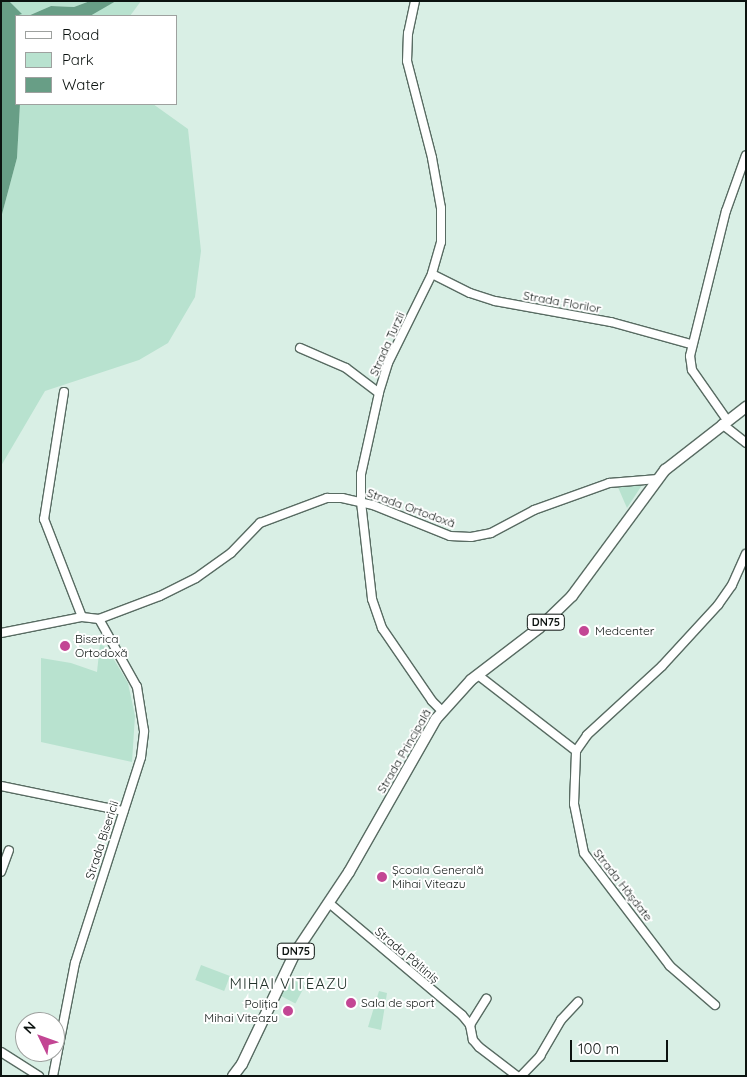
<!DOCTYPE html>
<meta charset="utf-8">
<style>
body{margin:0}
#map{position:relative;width:747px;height:1077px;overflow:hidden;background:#d9efe5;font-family:Quicksand,sans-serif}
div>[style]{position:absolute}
.green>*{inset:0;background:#b8e2cf;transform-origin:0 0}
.water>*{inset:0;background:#689e86}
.roads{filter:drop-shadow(1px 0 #586b62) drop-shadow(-1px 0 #586b62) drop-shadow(0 1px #586b62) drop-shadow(0 -1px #586b62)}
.minor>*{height:8px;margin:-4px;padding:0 4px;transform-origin:4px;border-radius:4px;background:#fff}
.major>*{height:10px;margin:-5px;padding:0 5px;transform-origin:5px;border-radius:5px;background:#fff}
.dots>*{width:14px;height:14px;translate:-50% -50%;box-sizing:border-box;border:2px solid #fff;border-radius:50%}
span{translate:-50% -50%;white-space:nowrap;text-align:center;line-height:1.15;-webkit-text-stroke:4px #fff;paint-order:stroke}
.shield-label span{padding:1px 4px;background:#fff;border:1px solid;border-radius:4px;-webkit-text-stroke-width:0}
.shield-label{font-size:11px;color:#0c1310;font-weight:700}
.street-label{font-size:12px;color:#0c1310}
.poi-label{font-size:12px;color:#0c1310}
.left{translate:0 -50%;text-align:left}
.right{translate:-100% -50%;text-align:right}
.quarter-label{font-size:15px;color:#22332b;letter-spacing:1px}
.frame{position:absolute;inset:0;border:2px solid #0c1310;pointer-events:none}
.legend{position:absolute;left:15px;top:15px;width:162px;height:90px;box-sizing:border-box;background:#fff;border:1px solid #9ea19f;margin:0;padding:6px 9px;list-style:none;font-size:15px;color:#0c1310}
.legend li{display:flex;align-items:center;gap:10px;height:25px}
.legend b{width:25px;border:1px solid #9ea19f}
.north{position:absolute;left:15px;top:1012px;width:50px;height:50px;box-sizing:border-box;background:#fff;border:1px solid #9ea19f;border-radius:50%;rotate:312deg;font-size:14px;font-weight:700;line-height:20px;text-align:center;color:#0c1310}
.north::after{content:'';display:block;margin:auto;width:18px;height:22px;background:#c34694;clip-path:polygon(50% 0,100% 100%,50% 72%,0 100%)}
.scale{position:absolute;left:570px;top:1040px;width:98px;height:22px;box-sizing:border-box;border:2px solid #0c1310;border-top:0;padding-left:6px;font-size:15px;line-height:18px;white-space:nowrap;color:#0c1310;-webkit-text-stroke:4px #fff;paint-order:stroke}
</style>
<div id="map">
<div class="green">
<i style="clip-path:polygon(9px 1px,90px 1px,74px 7px,51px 6px,28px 16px,22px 16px)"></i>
<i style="clip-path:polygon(116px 1px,141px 1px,130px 16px,86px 16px)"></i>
<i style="clip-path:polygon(20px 104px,153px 104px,188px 129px,201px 251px,195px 297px,168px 343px,139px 360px,45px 391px,1px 466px,1px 218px,17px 158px)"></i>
<i style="clip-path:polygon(644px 482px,627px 508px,617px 485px)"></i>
<i style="clip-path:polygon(100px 644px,107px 648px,128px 683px,135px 716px,132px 762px,41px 742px,41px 658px,71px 663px,97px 672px)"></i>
<i style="left:201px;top:965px;width:31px;height:16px;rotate:21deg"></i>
<i style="left:288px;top:977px;width:19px;height:20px;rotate:28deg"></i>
<i style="clip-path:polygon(379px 991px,387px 993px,381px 1030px,368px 1027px)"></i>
</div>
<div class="water">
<i style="clip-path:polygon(1px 1px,9px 1px,22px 14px,16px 16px,16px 104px,20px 104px,17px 158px,1px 218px)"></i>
<i style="clip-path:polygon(90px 1px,116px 1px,90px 16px,28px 16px,51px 6px,74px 7px)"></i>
</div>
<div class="roads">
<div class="minor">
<i style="left:415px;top:1px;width:33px;rotate:102deg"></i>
<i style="left:408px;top:33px;width:28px;rotate:92deg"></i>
<i style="left:407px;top:61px;width:100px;rotate:75.5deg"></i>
<i style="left:432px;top:158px;width:51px;rotate:79.8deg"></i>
<i style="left:441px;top:208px;width:34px;rotate:90deg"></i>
<i style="left:441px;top:242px;width:33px;rotate:106deg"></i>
<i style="left:432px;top:274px;width:99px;rotate:116.3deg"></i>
<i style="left:388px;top:363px;width:31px;rotate:107deg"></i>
<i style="left:379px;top:393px;width:83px;rotate:102.5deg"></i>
<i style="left:361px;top:474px;width:28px;rotate:90deg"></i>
<i style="left:361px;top:502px;width:98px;rotate:83.5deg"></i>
<i style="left:372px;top:599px;width:31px;rotate:71deg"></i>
<i style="left:382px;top:628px;width:88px;rotate:55.6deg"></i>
<i style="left:432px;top:701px;width:14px;rotate:45deg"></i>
<i style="left:432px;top:274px;width:42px;rotate:26.6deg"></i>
<i style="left:470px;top:293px;width:26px;rotate:18deg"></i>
<i style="left:495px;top:301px;width:118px;rotate:10.3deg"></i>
<i style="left:611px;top:322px;width:83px;rotate:15.4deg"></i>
<i style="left:300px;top:348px;width:50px;rotate:23.5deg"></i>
<i style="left:346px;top:368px;width:41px;rotate:37.1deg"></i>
<i style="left:64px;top:392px;width:129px;rotate:98.9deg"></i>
<i style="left:44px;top:519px;width:105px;rotate:68.8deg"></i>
<i style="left:727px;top:420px;width:61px;rotate:-125deg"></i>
<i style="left:692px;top:370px;width:14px;rotate:-98deg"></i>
<i style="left:690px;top:356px;width:149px;rotate:-76.1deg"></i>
<i style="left:726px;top:211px;width:59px;rotate:-70.3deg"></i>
<i style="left:722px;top:424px;width:31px;rotate:38deg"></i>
<i style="left:1px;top:633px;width:83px;rotate:-11.2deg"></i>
<i style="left:82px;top:617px;width:17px;rotate:7deg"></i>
<i style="left:99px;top:619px;width:65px;rotate:-20.7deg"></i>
<i style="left:160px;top:596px;width:40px;rotate:-26.6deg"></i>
<i style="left:196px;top:578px;width:43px;rotate:-35.5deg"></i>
<i style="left:231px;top:553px;width:42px;rotate:-46deg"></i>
<i style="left:260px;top:523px;width:72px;rotate:-20.5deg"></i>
<i style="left:327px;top:498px;width:15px"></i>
<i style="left:342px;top:498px;width:32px;rotate:13deg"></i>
<i style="left:373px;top:505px;width:83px;rotate:21.9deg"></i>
<i style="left:450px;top:536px;width:21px;rotate:3deg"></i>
<i style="left:471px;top:537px;width:20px;rotate:-11deg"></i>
<i style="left:491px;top:533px;width:49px;rotate:-28.1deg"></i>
<i style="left:534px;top:510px;width:80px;rotate:-19.8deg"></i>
<i style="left:609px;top:483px;width:49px;rotate:-4.7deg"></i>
<i style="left:478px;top:675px;width:124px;rotate:37.8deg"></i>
<i style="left:1px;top:786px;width:125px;rotate:11.6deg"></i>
<i style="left:1px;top:872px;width:23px;rotate:-70deg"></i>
<i style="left:329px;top:903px;width:174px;rotate:40.1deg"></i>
<i style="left:462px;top:1015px;width:13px;rotate:51deg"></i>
<i style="left:470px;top:1025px;width:15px;rotate:79deg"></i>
<i style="left:473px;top:1040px;width:9px;rotate:49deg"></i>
<i style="left:479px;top:1047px;width:48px;rotate:37.3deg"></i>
<i style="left:715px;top:1005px;width:60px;rotate:-139.1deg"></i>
<i style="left:670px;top:966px;width:142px;rotate:-127.3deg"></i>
<i style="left:584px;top:853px;width:50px;rotate:-101.5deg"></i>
<i style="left:574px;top:804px;width:53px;rotate:-87.8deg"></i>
<i style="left:576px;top:751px;width:19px;rotate:-55deg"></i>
<i style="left:587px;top:735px;width:102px;rotate:-42.6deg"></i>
<i style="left:662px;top:666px;width:83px;rotate:-47.4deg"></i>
<i style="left:718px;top:605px;width:24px;rotate:-55deg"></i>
<i style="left:732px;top:585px;width:34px;rotate:-66deg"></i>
<i style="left:470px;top:1025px;width:31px;rotate:-58deg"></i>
<i style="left:1px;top:1052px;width:45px;rotate:32.3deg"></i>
<i style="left:53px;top:1076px;width:115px;rotate:-79deg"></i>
<i style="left:75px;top:963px;width:216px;rotate:-72.2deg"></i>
<i style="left:141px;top:757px;width:26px;rotate:-83deg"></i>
<i style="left:144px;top:731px;width:45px;rotate:-99deg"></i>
<i style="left:137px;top:687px;width:78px;rotate:-119.2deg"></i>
<i style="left:521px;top:1076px;width:28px;rotate:-46deg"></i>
<i style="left:540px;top:1056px;width:42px;rotate:-59.7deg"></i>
<i style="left:561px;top:1020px;width:25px;rotate:-47deg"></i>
</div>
<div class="major">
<i style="left:233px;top:1076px;width:15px;rotate:-53deg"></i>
<i style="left:242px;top:1064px;width:123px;rotate:-64.5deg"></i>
<i style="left:295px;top:953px;width:97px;rotate:-56.3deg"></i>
<i style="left:349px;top:872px;width:176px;rotate:-60.4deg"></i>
<i style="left:436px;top:719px;width:52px;rotate:-48.1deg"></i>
<i style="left:471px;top:680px;width:86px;rotate:-37.4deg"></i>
<i style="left:539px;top:628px;width:46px;rotate:-44.1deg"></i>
<i style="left:572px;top:596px;width:157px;rotate:-53.6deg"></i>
<i style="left:665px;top:470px;width:103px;rotate:-37.9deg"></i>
</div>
</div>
<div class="dots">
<i style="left:584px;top:631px;background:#c34694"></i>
<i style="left:65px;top:646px;background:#c34694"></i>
<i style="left:382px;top:877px;background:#c34694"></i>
<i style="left:351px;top:1003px;background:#c34694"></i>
<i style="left:288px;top:1011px;background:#c34694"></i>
</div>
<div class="shield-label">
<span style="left:546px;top:622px">DN75</span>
<span style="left:296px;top:951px">DN75</span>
</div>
<div class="street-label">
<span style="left:562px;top:302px;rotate:10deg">Strada Florilor</span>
<span style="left:387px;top:344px;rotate:-66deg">Strada Turzii</span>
<span style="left:411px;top:508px;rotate:20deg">Strada Ortodoxă</span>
<span style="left:404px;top:751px;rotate:-60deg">Strada Principală</span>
<span style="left:102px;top:840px;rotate:-72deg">Strada Bisericii</span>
<span style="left:623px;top:885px;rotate:52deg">Strada Hășdate</span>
<span style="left:407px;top:955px;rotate:40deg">Strada Păltiniș</span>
</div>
<div class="poi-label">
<span class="left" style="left:595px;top:631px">Medcenter</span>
<span class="left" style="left:75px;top:646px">Biserica<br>Ortodoxă</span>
<span class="left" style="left:392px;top:877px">Școala Generală<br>Mihai Viteazu</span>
<span class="left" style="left:361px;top:1003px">Sala de sport</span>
<span class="right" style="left:278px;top:1011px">Poliția<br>Mihai Viteazu</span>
</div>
<div class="quarter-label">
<span style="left:289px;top:984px">MIHAI VITEAZU</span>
</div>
<div class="frame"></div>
<ul class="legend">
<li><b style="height:6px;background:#fff"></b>Road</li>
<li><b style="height:14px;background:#b8e2cf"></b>Park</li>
<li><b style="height:14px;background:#689e86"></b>Water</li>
</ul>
<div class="north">N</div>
<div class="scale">100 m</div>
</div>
